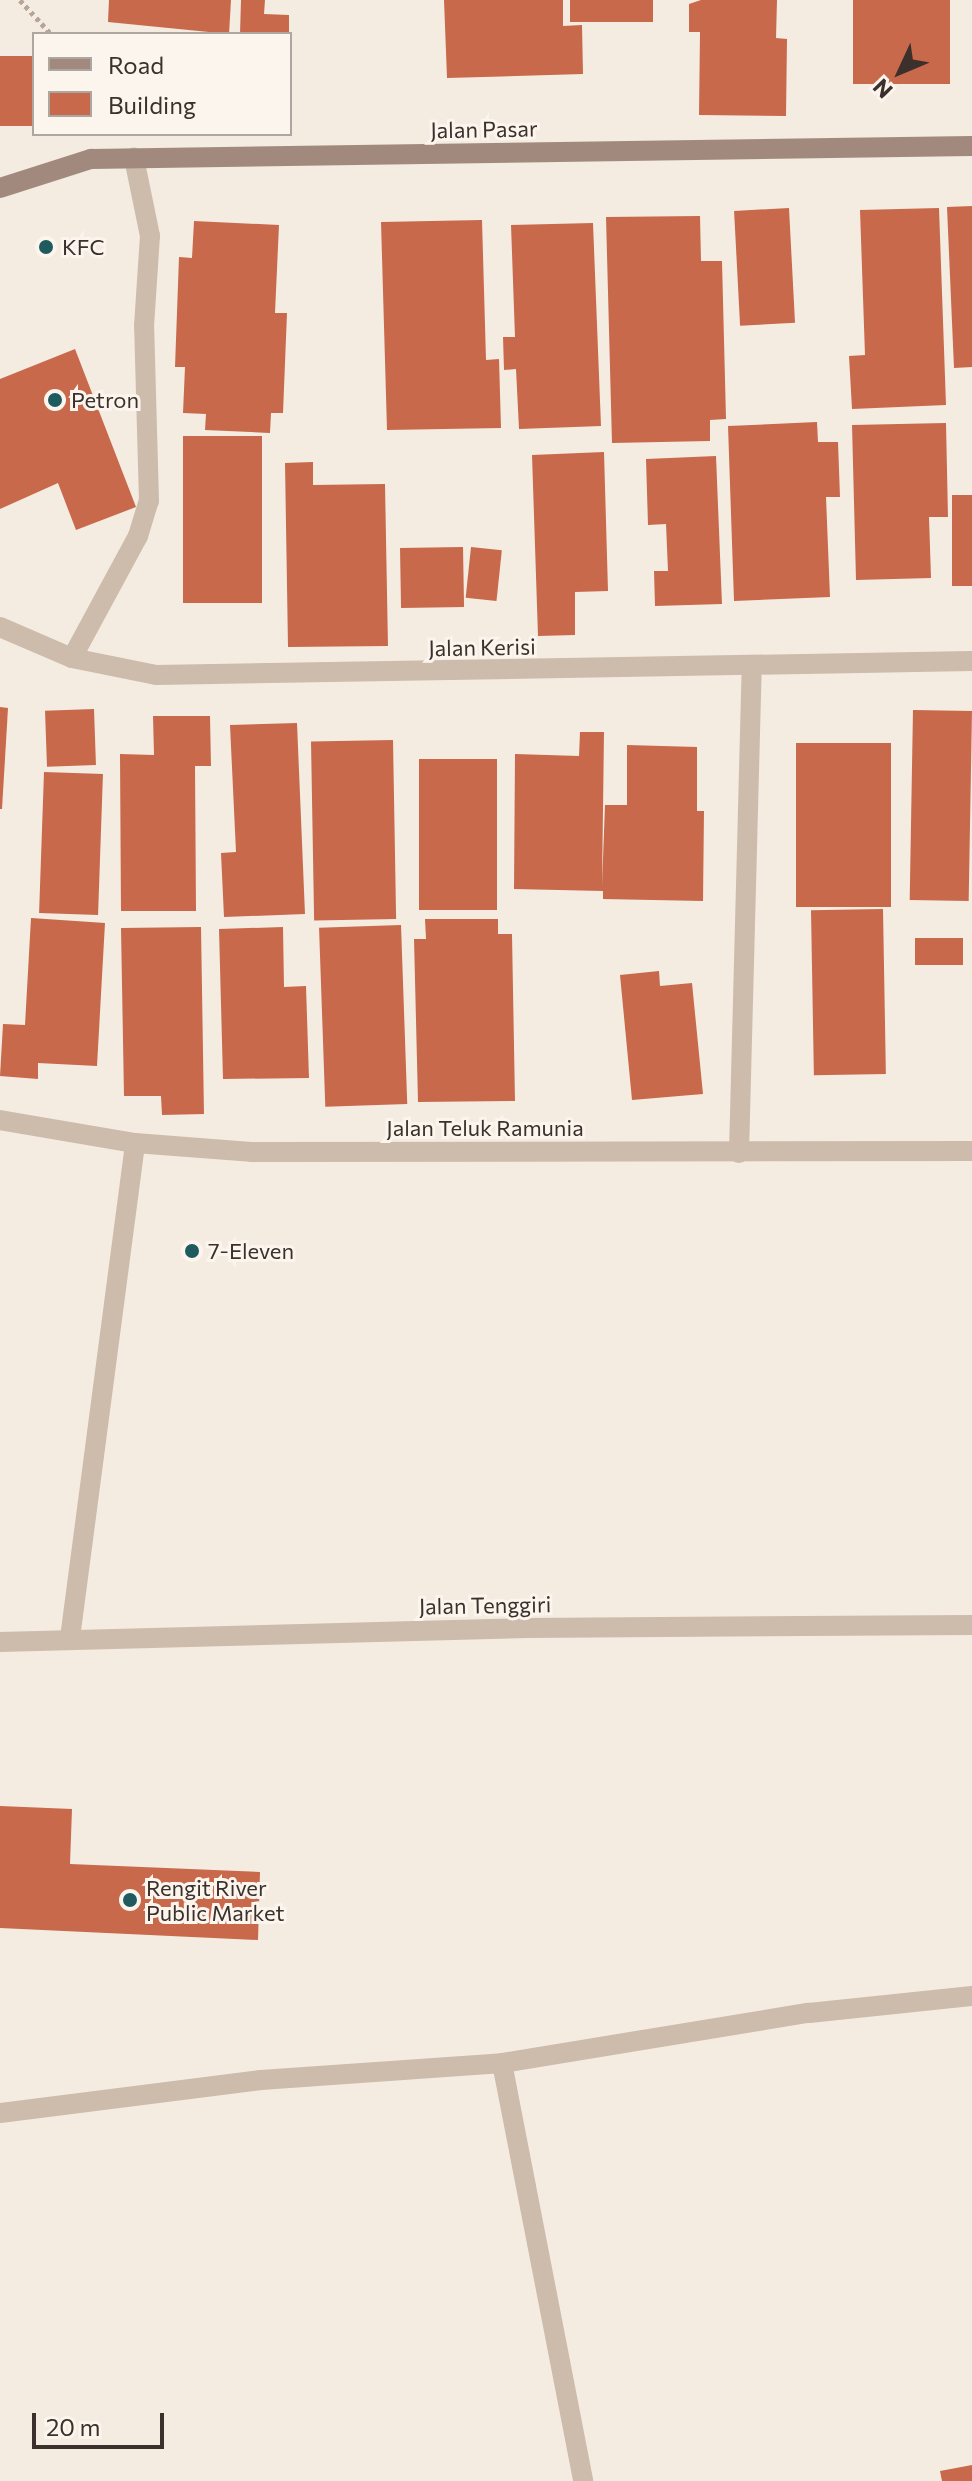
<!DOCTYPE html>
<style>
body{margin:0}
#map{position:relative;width:972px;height:2481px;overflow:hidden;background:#f4ebe1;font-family:Commissioner,sans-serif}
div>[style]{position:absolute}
.building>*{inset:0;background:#c8694b;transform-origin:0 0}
.path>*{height:5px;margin-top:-2.5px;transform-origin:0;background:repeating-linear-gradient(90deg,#b9a596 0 4px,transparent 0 8px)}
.service>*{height:20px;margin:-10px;padding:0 10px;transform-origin:10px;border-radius:10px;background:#cdbbac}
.minor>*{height:20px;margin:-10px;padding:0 10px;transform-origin:10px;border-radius:10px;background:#cdbbac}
.secondary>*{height:20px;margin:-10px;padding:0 10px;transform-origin:10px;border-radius:10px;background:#a18a7d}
.dots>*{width:22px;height:22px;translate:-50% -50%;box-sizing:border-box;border:4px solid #fbf5ee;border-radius:50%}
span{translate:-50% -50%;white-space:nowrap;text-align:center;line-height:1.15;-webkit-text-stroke:6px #fbf5ee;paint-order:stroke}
.street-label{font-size:22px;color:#3b302b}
.poi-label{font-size:22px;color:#3b302b}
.left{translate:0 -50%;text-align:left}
.legend{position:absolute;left:32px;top:32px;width:260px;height:104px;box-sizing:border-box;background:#fbf5ee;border:2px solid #aea6a0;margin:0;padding:10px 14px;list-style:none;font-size:24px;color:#3b302b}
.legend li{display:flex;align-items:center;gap:16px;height:40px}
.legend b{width:40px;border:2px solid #aea6a0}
.north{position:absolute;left:860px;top:32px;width:80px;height:80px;-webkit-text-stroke:6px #fbf5ee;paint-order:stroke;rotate:226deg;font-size:22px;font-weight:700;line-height:32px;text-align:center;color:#3b302b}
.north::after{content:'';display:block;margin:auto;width:28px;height:36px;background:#3b302b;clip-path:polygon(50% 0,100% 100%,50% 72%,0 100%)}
.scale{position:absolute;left:32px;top:2413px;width:132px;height:36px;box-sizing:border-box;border:4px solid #3b302b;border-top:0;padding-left:10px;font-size:24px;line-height:28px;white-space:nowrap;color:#3b302b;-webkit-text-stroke:6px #fbf5ee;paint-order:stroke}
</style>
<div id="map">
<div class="building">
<i style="clip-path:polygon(109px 0,231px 0,229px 34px,108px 22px)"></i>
<i style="clip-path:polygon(241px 0,265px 0,264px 14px,289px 15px,289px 34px,240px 34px)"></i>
<i style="clip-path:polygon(444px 0,563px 0,563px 26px,582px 25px,583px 74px,447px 78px)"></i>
<i style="left:570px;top:0;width:83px;height:22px"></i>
<i style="clip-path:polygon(701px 0,777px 0,776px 38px,787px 39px,786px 116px,699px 115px,700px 32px,689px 32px,689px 4px)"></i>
<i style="left:853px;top:0;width:97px;height:84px"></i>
<i style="left:0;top:56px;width:34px;height:70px"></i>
<i style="clip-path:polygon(972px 206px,972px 367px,954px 368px,947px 207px)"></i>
<i style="left:789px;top:208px;width:115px;height:55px;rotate:87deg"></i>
<i style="clip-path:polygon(939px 208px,946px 405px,852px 409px,849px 356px,865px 355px,860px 210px)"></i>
<i style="clip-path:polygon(700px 216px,701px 261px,722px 261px,726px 419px,710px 420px,710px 441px,612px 443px,606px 217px)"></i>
<i style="clip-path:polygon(482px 220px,486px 360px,499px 359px,501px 428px,387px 430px,381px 222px)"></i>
<i style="clip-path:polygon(194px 221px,279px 225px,275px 313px,287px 313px,283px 413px,271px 413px,270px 433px,205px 430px,206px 414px,183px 413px,185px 367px,175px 367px,179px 257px,192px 258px)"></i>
<i style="clip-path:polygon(593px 223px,601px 426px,519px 429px,516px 369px,504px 370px,503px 337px,515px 337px,511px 225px)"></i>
<i style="clip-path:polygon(75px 349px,136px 507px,76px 530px,58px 483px,0 509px,0 379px)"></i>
<i style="clip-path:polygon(817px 422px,818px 442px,838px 442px,840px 497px,826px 497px,830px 597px,734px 601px,728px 426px)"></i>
<i style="clip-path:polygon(946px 423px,948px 517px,929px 517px,931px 578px,856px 580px,852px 425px)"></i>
<i style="left:183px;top:436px;width:79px;height:167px"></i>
<i style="clip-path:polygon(604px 452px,608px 591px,575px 592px,575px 635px,538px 636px,532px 455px)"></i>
<i style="clip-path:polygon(716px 456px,722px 604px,655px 606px,654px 571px,668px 571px,666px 524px,648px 525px,646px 459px)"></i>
<i style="clip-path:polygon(313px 462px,313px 485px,385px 484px,388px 646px,288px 647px,285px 463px)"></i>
<i style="left:952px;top:495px;width:20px;height:91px"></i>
<i style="left:463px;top:547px;width:60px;height:63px;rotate:89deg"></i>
<i style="left:471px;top:547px;width:31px;height:51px;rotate:6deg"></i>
<i style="clip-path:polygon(0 707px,8px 708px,2px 809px,0 809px)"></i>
<i style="left:94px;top:709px;width:56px;height:49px;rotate:88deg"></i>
<i style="left:913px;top:710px;width:59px;height:190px;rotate:1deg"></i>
<i style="clip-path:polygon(153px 716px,210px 716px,211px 766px,195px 766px,196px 911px,121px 911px,120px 754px,154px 755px)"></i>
<i style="clip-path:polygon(297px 723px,305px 914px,224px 917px,221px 853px,236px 852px,230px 725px)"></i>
<i style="clip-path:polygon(580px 732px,604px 732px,602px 886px,605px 805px,627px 805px,627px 745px,697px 747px,697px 811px,704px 811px,703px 901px,603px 899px,603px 891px,514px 889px,515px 754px,579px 756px)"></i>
<i style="left:393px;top:740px;width:179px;height:82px;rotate:89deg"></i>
<i style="left:796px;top:743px;width:95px;height:164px"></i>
<i style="left:419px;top:759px;width:78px;height:151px"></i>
<i style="left:44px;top:772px;width:59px;height:141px;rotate:2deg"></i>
<i style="left:883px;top:909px;width:165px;height:72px;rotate:89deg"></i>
<i style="clip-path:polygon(31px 918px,105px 923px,97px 1066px,38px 1063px,38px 1079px,0 1076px,3px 1024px,25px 1025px)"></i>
<i style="clip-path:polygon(425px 919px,498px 919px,498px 934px,512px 934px,515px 1101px,418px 1102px,414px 939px,426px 939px)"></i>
<i style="left:401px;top:925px;width:179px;height:82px;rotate:88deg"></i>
<i style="clip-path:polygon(201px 927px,204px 1114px,162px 1115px,161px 1096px,124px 1096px,121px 928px)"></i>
<i style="clip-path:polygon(283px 927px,284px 987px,306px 986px,309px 1078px,223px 1079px,219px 929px)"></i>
<i style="left:915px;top:938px;width:48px;height:27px"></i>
<i style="clip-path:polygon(659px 971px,660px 986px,692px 983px,703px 1094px,632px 1100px,620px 975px)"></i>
<i style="clip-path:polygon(0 1806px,72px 1809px,70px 1864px,260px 1872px,258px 1940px,0 1928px)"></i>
<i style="clip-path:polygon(972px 2465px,972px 2481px,942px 2481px,940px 2471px)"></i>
</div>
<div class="path">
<i style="left:20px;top:0;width:46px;rotate:47.6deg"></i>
</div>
<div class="service">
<i style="left:72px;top:658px;width:139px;rotate:-61.6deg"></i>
<i style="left:138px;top:536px;width:37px;rotate:-73deg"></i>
<i style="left:149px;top:501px;width:175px;rotate:-91.6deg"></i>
<i style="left:144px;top:326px;width:90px;rotate:-86.2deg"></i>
<i style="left:150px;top:236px;width:80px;rotate:-101.6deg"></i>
</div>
<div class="minor">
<i style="left:0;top:627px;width:78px;rotate:23.3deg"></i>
<i style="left:72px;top:658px;width:86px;rotate:11.4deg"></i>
<i style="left:156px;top:675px;width:816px;rotate:-0.98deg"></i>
<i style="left:0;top:1120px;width:137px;rotate:9.7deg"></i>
<i style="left:135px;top:1143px;width:116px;rotate:4.4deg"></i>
<i style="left:251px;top:1152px;width:721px;rotate:-0.08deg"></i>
<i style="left:739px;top:1153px;width:485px;rotate:-88.5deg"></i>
<i style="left:70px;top:1638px;width:499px;rotate:-82.5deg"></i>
<i style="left:0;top:1642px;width:527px;rotate:-1.52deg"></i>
<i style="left:527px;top:1628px;width:445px;rotate:-0.4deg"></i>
<i style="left:502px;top:2063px;width:426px;rotate:79deg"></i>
<i style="left:0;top:2113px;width:263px;rotate:-7.2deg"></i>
<i style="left:261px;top:2080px;width:242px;rotate:-4deg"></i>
<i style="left:502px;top:2063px;width:311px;rotate:-9.3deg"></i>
<i style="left:809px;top:2013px;width:164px;rotate:-6deg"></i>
</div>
<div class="secondary">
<i style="left:0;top:188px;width:96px;rotate:-17.7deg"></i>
<i style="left:91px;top:159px;width:881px;rotate:-0.85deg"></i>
</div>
<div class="dots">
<i style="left:46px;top:247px;background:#1f5a5e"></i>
<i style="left:55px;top:400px;background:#1f5a5e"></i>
<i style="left:192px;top:1251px;background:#1f5a5e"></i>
<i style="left:130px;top:1900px;background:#1f5a5e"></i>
</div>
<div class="street-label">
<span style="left:484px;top:129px;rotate:-1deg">Jalan Pasar</span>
<span style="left:482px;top:647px;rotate:-1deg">Jalan Kerisi</span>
<span style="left:485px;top:1128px">Jalan Teluk Ramunia</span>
<span style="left:485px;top:1605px;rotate:-1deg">Jalan Tenggiri</span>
</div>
<div class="poi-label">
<span class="left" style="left:62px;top:247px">KFC</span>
<span class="left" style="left:71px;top:400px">Petron</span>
<span class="left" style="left:208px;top:1251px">7-Eleven</span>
<span class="left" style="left:146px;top:1900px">Rengit River<br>Public Market</span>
</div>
<ul class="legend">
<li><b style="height:10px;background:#a18a7d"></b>Road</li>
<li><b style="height:22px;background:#c8694b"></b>Building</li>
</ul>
<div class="north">N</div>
<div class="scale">20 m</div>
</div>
